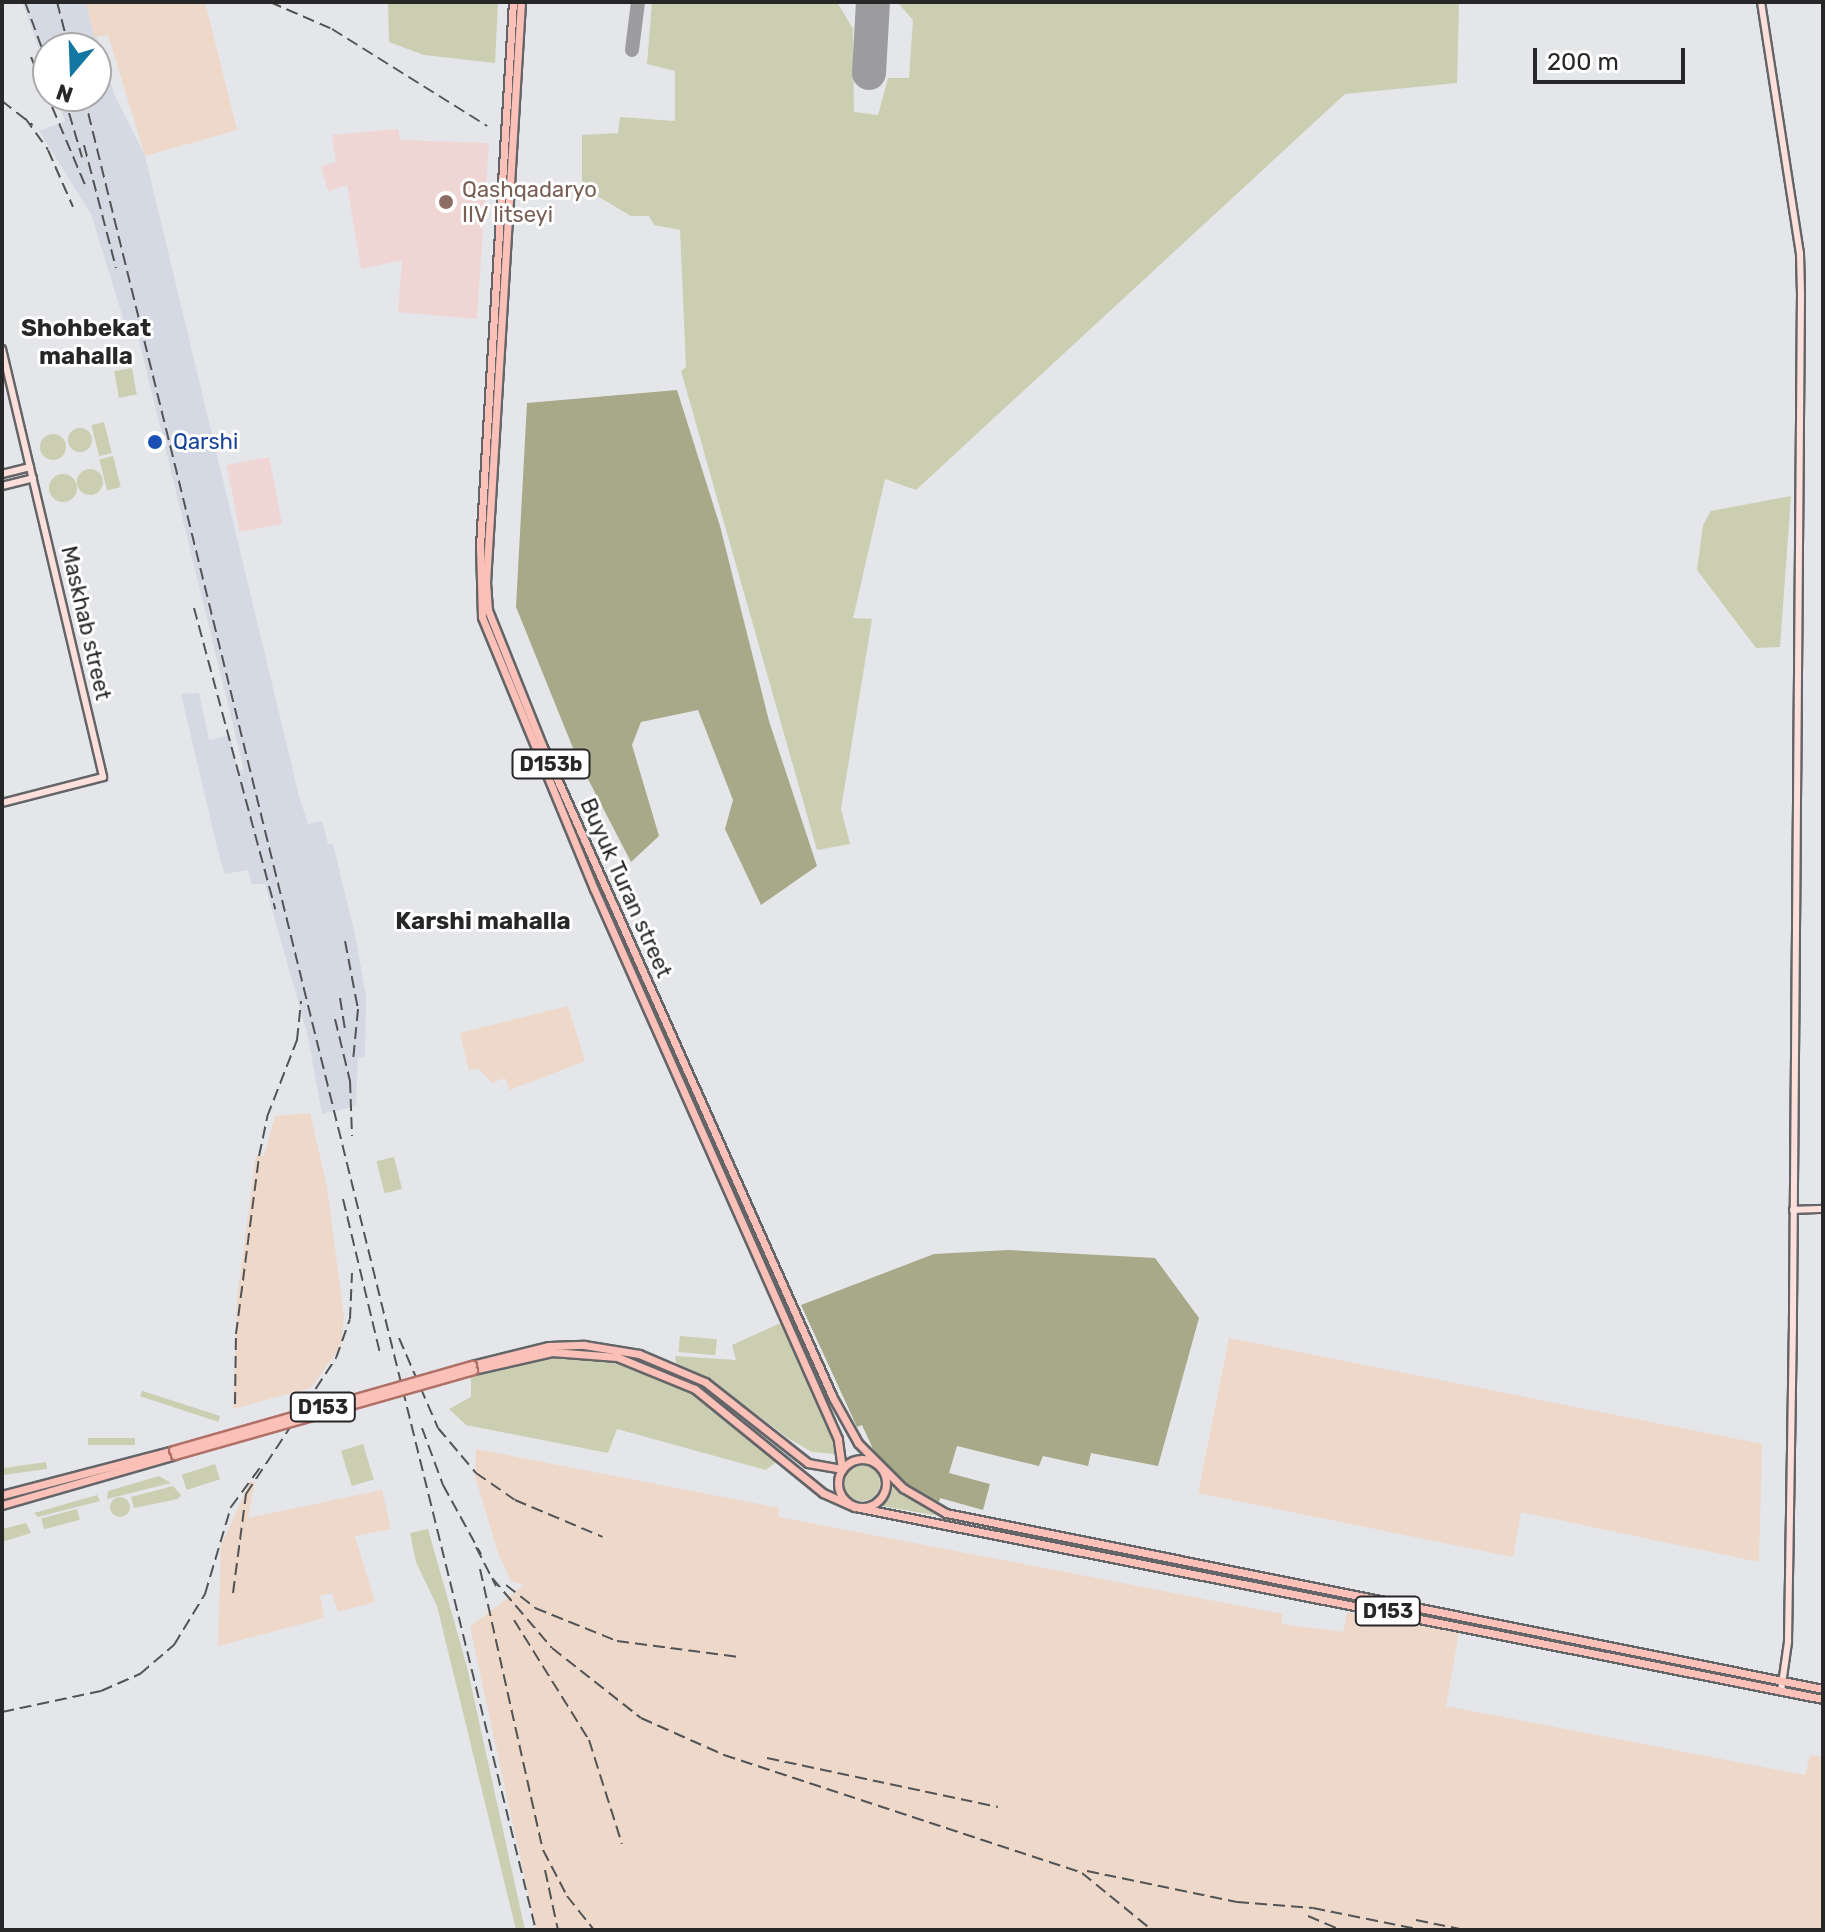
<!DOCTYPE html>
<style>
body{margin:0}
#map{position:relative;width:1825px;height:1932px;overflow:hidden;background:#e5e6e9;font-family:Rubik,sans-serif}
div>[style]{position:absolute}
.built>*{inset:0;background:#d5d9e3}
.industrial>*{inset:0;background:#edd8ca}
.education>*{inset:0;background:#f0d5d5;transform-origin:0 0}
.green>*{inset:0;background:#ccceb2;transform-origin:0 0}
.round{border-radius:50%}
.forest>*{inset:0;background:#a7a989}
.taxiway>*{height:14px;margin:-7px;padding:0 7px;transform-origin:7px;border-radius:7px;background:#9c9c9e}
.runway>*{height:34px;margin:-17px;padding:0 17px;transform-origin:17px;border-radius:17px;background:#9c9c9e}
.roads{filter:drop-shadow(2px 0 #646568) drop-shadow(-2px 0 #646568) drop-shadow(0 2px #646568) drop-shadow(0 -2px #646568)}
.secondary>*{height:6px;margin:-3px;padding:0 3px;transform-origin:3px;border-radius:3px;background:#fde0dc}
.primary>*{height:7px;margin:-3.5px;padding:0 3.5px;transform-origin:3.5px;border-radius:3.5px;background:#fbc1b8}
.primary>.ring{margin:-3.5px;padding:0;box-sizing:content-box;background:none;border:7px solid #fbc1b8;border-radius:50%}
.rail>*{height:2px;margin-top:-1px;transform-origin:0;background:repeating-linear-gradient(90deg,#525354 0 12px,transparent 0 18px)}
.bridges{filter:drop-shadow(2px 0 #b07067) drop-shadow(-2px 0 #b07067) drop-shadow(0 2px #b07067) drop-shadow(0 -2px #b07067)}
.primary-bridge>*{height:7px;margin:-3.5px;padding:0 3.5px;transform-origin:3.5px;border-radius:3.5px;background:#fbc1b8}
.dots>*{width:22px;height:22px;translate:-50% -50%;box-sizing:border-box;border:4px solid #fff;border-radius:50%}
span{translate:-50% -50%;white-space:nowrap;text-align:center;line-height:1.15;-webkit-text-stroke:6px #fff;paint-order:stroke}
.shield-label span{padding:2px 6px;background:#fff;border:2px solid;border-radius:6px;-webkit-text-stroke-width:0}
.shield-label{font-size:20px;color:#272728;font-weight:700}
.education-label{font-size:22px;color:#785e54}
.left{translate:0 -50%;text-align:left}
.transit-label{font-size:22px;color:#164399}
.street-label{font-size:22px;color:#272728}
.neighbourhood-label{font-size:24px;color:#272728;font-weight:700}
.frame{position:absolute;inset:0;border:4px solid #272728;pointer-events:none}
.north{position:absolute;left:32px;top:32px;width:80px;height:80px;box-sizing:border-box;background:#fff;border:2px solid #a9a9a9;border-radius:50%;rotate:199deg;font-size:22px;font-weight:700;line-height:32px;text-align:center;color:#272728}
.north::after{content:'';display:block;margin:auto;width:28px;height:36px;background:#1278a3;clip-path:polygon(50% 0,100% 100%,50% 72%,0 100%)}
.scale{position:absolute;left:1533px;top:48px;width:152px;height:36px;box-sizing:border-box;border:4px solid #272728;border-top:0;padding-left:10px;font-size:24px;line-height:28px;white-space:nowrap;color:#272728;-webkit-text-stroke:6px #fff;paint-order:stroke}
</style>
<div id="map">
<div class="built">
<i style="clip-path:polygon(22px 2px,86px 2px,114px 94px,145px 156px,299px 796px,308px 824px,322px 821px,328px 844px,333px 844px,356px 939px,366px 997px,365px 1056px,358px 1058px,356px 1106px,322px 1114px,308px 1037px,265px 884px,252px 884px,248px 870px,225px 874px,218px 851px,181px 694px,199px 693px,209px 740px,230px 735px,238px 771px,244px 770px,137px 332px,128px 334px,91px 214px,39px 131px,65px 121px,56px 96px,96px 96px,96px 48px,48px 48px,48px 74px)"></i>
</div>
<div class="industrial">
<i style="clip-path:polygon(86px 2px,205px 2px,237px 130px,145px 156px,108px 35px,94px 37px)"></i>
<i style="clip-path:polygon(568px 1006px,585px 1061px,510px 1090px,505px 1078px,492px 1083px,478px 1068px,469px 1071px,460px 1033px)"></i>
<i style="clip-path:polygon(310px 1113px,327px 1187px,344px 1317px,341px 1346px,311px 1388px,233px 1409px,237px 1298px,256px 1155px,264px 1156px,275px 1116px)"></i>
<i style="clip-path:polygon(1229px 1338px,1762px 1444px,1759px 1562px,1521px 1512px,1513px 1557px,1198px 1493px)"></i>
<i style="clip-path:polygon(476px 1449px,779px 1508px,779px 1517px,1283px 1614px,1281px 1624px,1343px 1632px,1347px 1612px,1459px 1632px,1446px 1706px,1805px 1775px,1810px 1755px,1823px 1757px,1823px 1930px,536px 1930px,470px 1627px,524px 1585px,511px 1581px,498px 1553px,475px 1476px)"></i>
<i style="clip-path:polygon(250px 1481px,255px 1482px,248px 1518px,382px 1490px,391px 1529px,355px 1536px,375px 1602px,338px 1612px,332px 1593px,320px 1596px,324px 1618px,218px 1646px,221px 1546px)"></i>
</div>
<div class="education">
<i style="clip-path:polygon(398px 129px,400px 140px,489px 143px,477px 319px,398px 312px,402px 260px,361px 269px,347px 185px,328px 191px,321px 166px,336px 162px,332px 135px)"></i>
<i style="left:269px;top:457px;width:68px;height:43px;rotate:79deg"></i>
</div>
<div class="green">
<i style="clip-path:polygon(388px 2px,498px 2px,495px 63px,424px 55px,389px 42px)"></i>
<i style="clip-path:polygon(652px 2px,837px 2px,853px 29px,854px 112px,878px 115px,888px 78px,909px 78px,913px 20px,897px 2px,1459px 2px,1457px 83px,1345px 94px,916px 490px,885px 479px,853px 618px,872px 619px,841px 809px,850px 844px,817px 850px,681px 371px,686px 367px,680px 230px,654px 225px,649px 216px,631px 216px,582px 187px,582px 135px,618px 133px,620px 117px,675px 121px,675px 71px,647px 64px)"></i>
<i style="left:132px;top:368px;width:27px;height:18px;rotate:80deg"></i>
<i style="left:104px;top:422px;width:32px;height:13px;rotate:76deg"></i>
<i class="round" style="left:68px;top:428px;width:24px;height:24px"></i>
<i class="round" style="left:40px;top:434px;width:26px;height:26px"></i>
<i style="left:113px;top:456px;width:32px;height:14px;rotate:76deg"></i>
<i class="round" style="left:77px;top:469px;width:26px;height:26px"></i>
<i class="round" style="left:49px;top:474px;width:28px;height:28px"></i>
<i style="clip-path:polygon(1791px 496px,1780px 647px,1756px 648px,1697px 570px,1703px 525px,1711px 511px)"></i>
<i style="left:394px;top:1157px;width:33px;height:18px;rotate:76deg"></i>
<i style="clip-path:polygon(783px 1322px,837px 1448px,835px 1454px,812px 1452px,788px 1438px,712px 1381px,676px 1363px,675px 1356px,736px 1360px,732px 1345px)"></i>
<i style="left:680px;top:1336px;width:37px;height:16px;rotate:5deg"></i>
<i style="clip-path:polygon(578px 1354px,618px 1361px,688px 1391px,776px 1462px,766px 1470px,617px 1429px,608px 1453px,466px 1425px,449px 1409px,471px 1397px,471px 1376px,536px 1357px)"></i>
<i style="left:220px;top:1416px;width:6px;height:82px;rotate:108deg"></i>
<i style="left:135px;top:1438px;width:7px;height:47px;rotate:90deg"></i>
<i style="left:363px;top:1444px;width:37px;height:23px;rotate:73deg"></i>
<i style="left:46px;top:1462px;width:7px;height:46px;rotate:82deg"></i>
<i style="left:215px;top:1464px;width:16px;height:35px;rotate:72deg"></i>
<i class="round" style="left:844px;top:1465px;width:36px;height:36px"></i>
<i style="clip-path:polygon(159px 1476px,171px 1483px,107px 1499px,108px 1491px)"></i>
<i style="clip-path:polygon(891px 1483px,905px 1495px,939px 1516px,882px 1506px)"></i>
<i style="clip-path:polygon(173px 1486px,181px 1495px,178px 1499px,134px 1508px,131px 1497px)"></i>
<i style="clip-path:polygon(97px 1495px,100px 1501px,38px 1517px,34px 1513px)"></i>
<i class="round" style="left:110px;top:1497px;width:20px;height:20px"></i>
<i style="left:77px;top:1509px;width:11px;height:37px;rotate:75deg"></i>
<i style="clip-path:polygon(26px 1523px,31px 1533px,2px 1542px,2px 1529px)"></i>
<i style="clip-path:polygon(428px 1529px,467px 1667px,525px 1930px,516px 1930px,437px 1606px,416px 1562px,410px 1533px)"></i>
</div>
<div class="forest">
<i style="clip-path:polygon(677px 390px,720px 526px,769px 721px,817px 866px,761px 905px,725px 829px,733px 800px,698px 710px,641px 722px,632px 745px,659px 836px,631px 862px,577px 758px,516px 607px,527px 403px)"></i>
<i style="clip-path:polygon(1009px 1250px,1155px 1258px,1199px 1318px,1158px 1466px,1091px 1453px,1088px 1466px,1043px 1456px,1039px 1466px,957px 1446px,949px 1473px,990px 1484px,983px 1510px,940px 1498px,939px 1502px,900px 1480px,873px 1449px,862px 1425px,857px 1427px,801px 1305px,934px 1254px)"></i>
</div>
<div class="taxiway">
<i style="left:632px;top:50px;width:48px;rotate:-82.9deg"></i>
</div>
<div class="runway">
<i style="left:869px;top:73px;width:71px;rotate:-86.8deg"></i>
</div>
<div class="roads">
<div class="secondary">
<i style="left:1761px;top:2px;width:254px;rotate:81.2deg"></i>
<i style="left:1800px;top:253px;width:40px;rotate:88.6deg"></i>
<i style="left:1801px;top:293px;width:1029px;rotate:90.45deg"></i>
<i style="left:1793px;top:1322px;width:320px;rotate:90.9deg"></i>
<i style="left:1788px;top:1642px;width:49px;rotate:98.1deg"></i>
<i style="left:2px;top:349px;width:440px;rotate:76.7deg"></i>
<i style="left:103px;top:777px;width:104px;rotate:165.6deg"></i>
<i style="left:2px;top:474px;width:29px;rotate:-14deg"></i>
<i style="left:2px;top:486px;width:32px;rotate:-14deg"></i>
<i style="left:1793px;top:1210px;width:30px;rotate:-2deg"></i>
</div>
<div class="primary">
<i style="left:521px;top:2px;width:581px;rotate:93.45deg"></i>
<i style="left:486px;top:582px;width:28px;rotate:86deg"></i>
<i style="left:488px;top:610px;width:145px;rotate:68.2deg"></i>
<i style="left:542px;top:745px;width:715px;rotate:65.98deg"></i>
<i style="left:833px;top:1398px;width:51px;rotate:60.9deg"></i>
<i style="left:858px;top:1443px;width:64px;rotate:45deg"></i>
<i style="left:903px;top:1488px;width:50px;rotate:30.2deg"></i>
<i style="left:946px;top:1513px;width:894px;rotate:11.35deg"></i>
<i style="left:472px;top:1365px;width:79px;rotate:-13.9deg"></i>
<i style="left:549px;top:1346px;width:35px;rotate:-2deg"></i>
<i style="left:584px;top:1345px;width:56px;rotate:9.3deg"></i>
<i style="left:639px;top:1354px;width:72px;rotate:23deg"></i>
<i style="left:705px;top:1382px;width:131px;rotate:38.2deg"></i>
<i style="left:808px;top:1463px;width:35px;rotate:10deg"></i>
<i style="left:842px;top:1469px;width:30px;rotate:-98deg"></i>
<i style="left:838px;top:1439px;width:602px;rotate:-113.92deg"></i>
<i style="left:594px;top:889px;width:294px;rotate:-112.4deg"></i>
<i style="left:482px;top:617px;width:71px;rotate:-91.6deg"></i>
<i style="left:480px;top:546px;width:545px;rotate:-86.53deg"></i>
<i style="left:473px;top:1370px;width:81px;rotate:-12.8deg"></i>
<i style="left:552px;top:1352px;width:65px;rotate:4.4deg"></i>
<i style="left:617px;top:1357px;width:84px;rotate:22.3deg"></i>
<i style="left:695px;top:1389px;width:165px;rotate:39.1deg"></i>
<i style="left:823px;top:1493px;width:35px;rotate:24deg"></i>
<i style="left:855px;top:1507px;width:987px;rotate:11.22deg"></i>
<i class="ring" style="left:838px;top:1459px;width:41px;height:41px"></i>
<i style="left:2px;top:1495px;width:177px;rotate:-14.7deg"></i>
<i style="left:2px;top:1505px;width:180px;rotate:-16.1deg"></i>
</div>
</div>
<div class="rail">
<i style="left:25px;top:2px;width:67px;rotate:69.9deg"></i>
<i style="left:57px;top:2px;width:48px;rotate:75.4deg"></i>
<i style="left:270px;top:2px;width:68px;rotate:23.5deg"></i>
<i style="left:332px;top:29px;width:183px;rotate:32deg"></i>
<i style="left:31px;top:57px;width:141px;rotate:67.1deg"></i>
<i style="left:64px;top:96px;width:64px;rotate:73.6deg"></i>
<i style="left:84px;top:96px;width:1889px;rotate:76.16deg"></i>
<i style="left:2px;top:101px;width:39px;rotate:38deg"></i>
<i style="left:25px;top:118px;width:39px;rotate:54deg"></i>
<i style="left:48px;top:150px;width:62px;rotate:66.3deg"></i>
<i style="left:84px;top:145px;width:127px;rotate:75.4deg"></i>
<i style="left:194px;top:608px;width:312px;rotate:74.9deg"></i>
<i style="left:345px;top:941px;width:69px;rotate:79.2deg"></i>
<i style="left:358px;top:1009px;width:52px;rotate:95.5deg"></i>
<i style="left:340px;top:998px;width:31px;rotate:81deg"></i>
<i style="left:335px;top:1019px;width:64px;rotate:76.4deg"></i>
<i style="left:350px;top:1081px;width:55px;rotate:87.9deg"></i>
<i style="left:343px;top:1199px;width:158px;rotate:76.5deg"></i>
<i style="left:399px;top:1338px;width:98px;rotate:66.6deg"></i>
<i style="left:438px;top:1428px;width:59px;rotate:49.8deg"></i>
<i style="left:476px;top:1473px;width:47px;rotate:34.7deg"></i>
<i style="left:515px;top:1500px;width:95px;rotate:22.8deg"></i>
<i style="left:235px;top:1404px;width:70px;rotate:-89.2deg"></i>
<i style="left:236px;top:1334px;width:179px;rotate:-82.6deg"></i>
<i style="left:259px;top:1156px;width:40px;rotate:-78deg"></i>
<i style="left:267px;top:1117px;width:83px;rotate:-68.7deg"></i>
<i style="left:297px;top:1040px;width:39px;rotate:-84deg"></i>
<i style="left:422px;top:1428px;width:61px;rotate:69.8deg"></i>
<i style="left:443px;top:1485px;width:79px;rotate:61.2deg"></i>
<i style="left:476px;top:1547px;width:44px;rotate:62.9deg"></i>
<i style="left:480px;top:1569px;width:288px;rotate:77.4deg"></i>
<i style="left:543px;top:1850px;width:52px;rotate:62.4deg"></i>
<i style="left:567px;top:1896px;width:43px;rotate:51.5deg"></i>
<i style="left:492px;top:1578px;width:92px;rotate:49.4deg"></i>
<i style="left:552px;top:1648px;width:113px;rotate:38.2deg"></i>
<i style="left:641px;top:1718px;width:91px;rotate:24deg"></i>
<i style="left:724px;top:1755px;width:377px;rotate:18.2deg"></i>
<i style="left:1082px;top:1873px;width:90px;rotate:39.2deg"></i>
<i style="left:506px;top:1585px;width:37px;rotate:38deg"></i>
<i style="left:535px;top:1608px;width:88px;rotate:21.9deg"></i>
<i style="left:617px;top:1641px;width:123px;rotate:7.5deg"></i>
<i style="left:233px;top:1593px;width:100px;rotate:-82.5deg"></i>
<i style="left:246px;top:1494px;width:163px;rotate:-56.5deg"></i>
<i style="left:336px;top:1358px;width:41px;rotate:-70.3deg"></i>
<i style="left:350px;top:1319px;width:46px;rotate:-87.5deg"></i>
<i style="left:514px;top:1620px;width:142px;rotate:58deg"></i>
<i style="left:589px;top:1740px;width:109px;rotate:72.4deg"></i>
<i style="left:2px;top:1712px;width:101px;rotate:-12deg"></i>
<i style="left:101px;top:1691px;width:43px;rotate:-23.6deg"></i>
<i style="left:140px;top:1674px;width:45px;rotate:-40.5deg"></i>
<i style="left:174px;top:1645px;width:60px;rotate:-58.7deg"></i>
<i style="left:205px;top:1594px;width:91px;rotate:-73.4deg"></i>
<i style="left:231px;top:1507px;width:52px;rotate:-53.6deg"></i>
<i style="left:767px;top:1758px;width:236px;rotate:12deg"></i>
<i style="left:545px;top:1870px;width:61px;rotate:77.8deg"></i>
<i style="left:1087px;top:1871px;width:153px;rotate:11.7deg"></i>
<i style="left:1237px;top:1902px;width:76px;rotate:4.5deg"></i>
<i style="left:1313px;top:1908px;width:111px;rotate:11.4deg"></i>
<i style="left:1308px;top:1916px;width:36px;rotate:23deg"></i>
<i style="left:1416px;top:1920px;width:50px;rotate:11.5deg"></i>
</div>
<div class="bridges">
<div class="primary-bridge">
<i style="left:173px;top:1450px;width:311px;rotate:-15.9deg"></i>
<i style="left:175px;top:1455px;width:310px;rotate:-15.9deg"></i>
</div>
</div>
<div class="dots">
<i style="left:446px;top:202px;background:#8d6e63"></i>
<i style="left:155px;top:442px;background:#1a4fb4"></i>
</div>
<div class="shield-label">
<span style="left:551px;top:764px">D153b</span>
<span style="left:323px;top:1407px">D153</span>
<span style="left:1388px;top:1611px">D153</span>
</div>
<div class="education-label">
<span class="left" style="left:462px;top:202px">Qashqadaryo<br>IIV litseyi</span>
</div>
<div class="transit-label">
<span class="left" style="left:173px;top:442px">Qarshi</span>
</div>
<div class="street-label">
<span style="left:86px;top:623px;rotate:77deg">Maskhab street</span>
<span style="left:626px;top:888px;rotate:66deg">Buyuk Turan street</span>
</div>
<div class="neighbourhood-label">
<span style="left:86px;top:343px">Shohbekat<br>mahalla</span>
<span style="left:483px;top:922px">Karshi mahalla</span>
</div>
<div class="frame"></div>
<div class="north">N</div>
<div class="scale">200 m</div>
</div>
